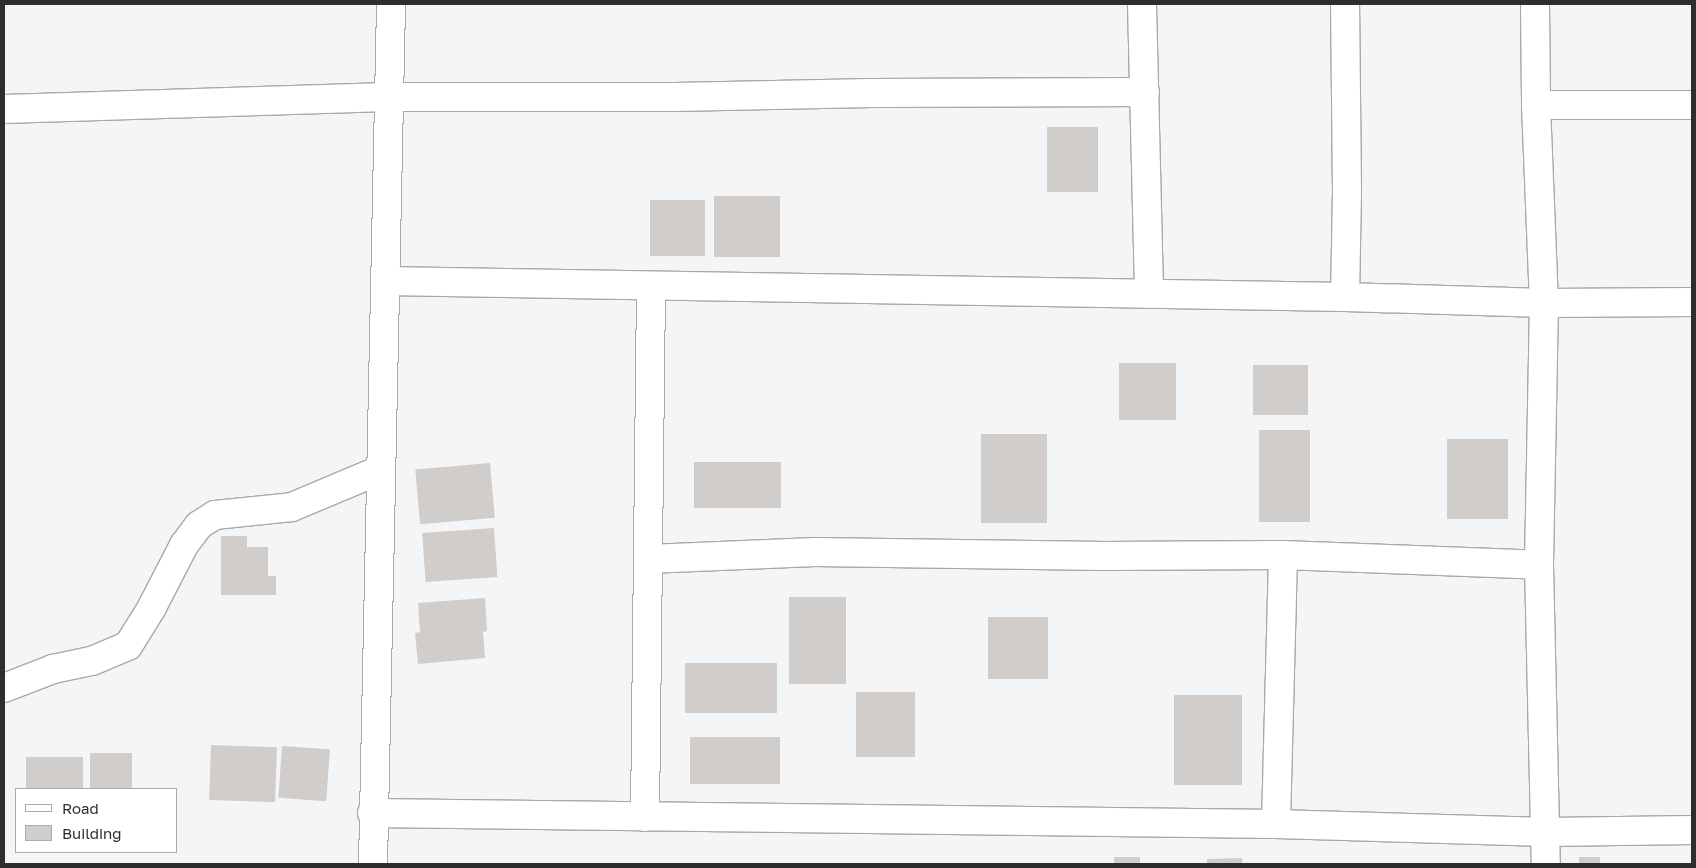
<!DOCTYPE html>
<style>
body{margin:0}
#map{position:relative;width:1696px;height:868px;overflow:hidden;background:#f4f5f7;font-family:"Golos Text",sans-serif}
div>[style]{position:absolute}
.building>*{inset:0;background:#d0cdcb;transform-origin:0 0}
.roads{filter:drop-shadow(1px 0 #a9a9ac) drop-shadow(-1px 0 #a9a9ac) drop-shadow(0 1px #a9a9ac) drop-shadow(0 -1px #a9a9ac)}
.minor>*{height:28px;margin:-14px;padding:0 14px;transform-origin:14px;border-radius:14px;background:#fff}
span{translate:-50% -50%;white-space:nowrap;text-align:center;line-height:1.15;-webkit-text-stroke:4px #fff;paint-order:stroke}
.frame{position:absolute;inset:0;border:5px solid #2e2e2f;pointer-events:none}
.legend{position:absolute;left:15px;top:788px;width:162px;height:65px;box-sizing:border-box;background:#fff;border:1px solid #ababac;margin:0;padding:6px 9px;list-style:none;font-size:15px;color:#2e2e2f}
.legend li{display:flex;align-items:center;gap:10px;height:25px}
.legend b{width:25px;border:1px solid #ababac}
</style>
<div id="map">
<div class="building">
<i style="left:1047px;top:127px;width:51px;height:65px"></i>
<i style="left:714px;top:196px;width:66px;height:61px"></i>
<i style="left:650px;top:200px;width:55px;height:56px"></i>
<i style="left:1119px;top:363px;width:57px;height:57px"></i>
<i style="left:1253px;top:365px;width:55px;height:50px"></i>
<i style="left:1259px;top:430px;width:51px;height:92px"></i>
<i style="left:981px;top:434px;width:66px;height:89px"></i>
<i style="left:1447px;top:439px;width:61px;height:80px"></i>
<i style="left:694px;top:462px;width:87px;height:46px"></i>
<i style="left:490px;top:463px;width:55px;height:75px;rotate:85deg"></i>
<i style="left:494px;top:528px;width:49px;height:72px;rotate:86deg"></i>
<i style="clip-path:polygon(221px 536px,247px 536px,247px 547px,268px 547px,268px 576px,276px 576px,276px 595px,221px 595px)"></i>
<i style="left:789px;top:597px;width:57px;height:87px"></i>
<i style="clip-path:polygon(485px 598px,487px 631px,483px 632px,485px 658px,418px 664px,415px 633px,420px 632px,418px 603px)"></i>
<i style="left:988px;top:617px;width:60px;height:62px"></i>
<i style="left:777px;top:663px;width:50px;height:92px;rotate:90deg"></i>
<i style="left:856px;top:692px;width:59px;height:65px"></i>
<i style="left:1174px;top:695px;width:68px;height:90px"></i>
<i style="left:690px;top:737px;width:90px;height:47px"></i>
<i style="left:211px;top:745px;width:66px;height:55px;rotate:2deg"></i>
<i style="left:282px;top:746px;width:48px;height:52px;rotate:4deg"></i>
<i style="left:90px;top:753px;width:42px;height:36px"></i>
<i style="left:26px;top:757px;width:57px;height:32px"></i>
<i style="left:1114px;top:857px;width:26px;height:7px"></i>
<i style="left:1579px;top:857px;width:21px;height:7px"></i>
<i style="clip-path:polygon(1242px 858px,1242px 864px,1207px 864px,1207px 859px)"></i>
</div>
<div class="roads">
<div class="minor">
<i style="left:1142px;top:4px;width:290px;rotate:88.6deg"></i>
<i style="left:1535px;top:4px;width:101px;rotate:89.4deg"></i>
<i style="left:1536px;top:105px;width:198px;rotate:87.7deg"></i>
<i style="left:1544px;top:303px;width:262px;rotate:91.1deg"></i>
<i style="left:1539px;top:565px;width:299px;rotate:88.7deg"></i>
<i style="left:1536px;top:105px;width:156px"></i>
<i style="left:4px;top:109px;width:384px;rotate:-1.8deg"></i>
<i style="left:388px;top:97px;width:287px"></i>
<i style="left:675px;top:97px;width:196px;rotate:-1.2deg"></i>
<i style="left:871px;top:93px;width:274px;rotate:-0.2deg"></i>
<i style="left:385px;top:281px;width:960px;rotate:0.95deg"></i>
<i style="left:1345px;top:297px;width:199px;rotate:1.7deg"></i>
<i style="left:1544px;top:303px;width:148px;rotate:-0.4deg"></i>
<i style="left:1345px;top:297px;width:106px;rotate:-88.9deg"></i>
<i style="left:1347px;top:191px;width:187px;rotate:-90.6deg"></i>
<i style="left:648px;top:559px;width:167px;rotate:-2.4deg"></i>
<i style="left:815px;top:552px;width:290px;rotate:0.8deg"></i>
<i style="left:1105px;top:556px;width:178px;rotate:-0.3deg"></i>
<i style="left:1283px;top:555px;width:256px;rotate:2.2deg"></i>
<i style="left:4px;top:688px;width:53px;rotate:-21.2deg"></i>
<i style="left:53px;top:669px;width:40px;rotate:-12deg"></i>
<i style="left:92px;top:661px;width:39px;rotate:-23deg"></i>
<i style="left:128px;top:646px;width:44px;rotate:-58.1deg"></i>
<i style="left:151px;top:609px;width:72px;rotate:-62.7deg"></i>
<i style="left:184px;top:545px;width:25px;rotate:-53deg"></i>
<i style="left:199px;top:525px;width:19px;rotate:-32deg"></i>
<i style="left:215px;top:515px;width:77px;rotate:-5.9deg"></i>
<i style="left:292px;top:507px;width:95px;rotate:-22.8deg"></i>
<i style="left:372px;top:813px;width:904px;rotate:0.7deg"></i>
<i style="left:1276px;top:824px;width:270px;rotate:1.7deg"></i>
<i style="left:1546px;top:832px;width:146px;rotate:-0.8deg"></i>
<i style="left:645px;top:817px;width:531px;rotate:-89.35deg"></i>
<i style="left:1276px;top:824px;width:269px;rotate:-88.5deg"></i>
<i style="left:373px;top:864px;width:860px;rotate:-88.8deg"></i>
</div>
</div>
<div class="frame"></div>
<ul class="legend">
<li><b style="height:6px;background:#fff"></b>Road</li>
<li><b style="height:14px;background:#d0cdcb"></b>Building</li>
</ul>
</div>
